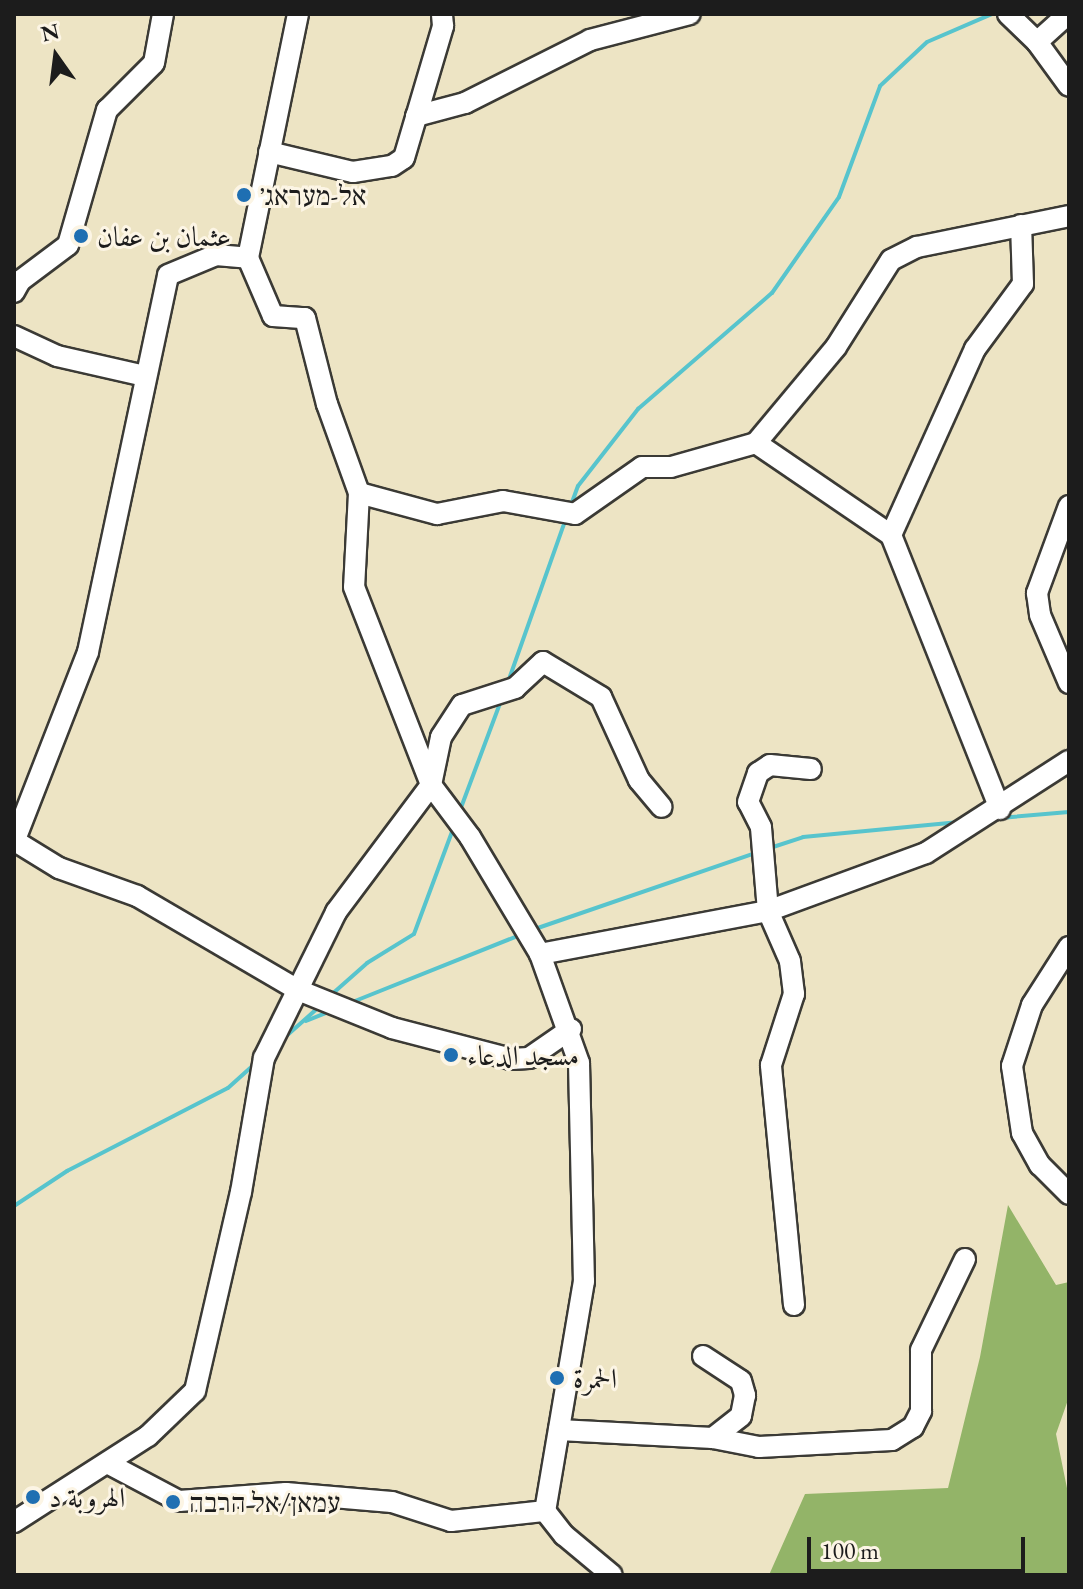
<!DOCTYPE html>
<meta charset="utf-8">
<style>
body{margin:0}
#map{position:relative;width:1083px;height:1589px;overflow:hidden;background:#ede4c4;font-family:"EB Garamond",Amiri,"Frank Ruhl Libre",serif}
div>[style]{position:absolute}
.forest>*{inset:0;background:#93b468}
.stream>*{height:4px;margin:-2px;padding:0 2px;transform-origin:2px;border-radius:2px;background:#57c4cd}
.roads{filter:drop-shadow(2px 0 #3b3a35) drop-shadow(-2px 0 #3b3a35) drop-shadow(0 2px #3b3a35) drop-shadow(0 -2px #3b3a35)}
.minor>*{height:20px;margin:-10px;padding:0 10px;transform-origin:10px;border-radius:10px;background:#fff}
.dots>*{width:22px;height:22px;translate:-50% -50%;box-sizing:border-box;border:4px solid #fcf5e5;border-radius:50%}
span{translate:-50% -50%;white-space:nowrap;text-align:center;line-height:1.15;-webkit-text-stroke:6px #fcf5e5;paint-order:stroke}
.poi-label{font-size:28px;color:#1c1c1c}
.left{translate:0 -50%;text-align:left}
.frame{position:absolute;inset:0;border:16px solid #1c1c1c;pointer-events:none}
.north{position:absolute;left:16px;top:16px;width:80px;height:80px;-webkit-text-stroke:6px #fcf5e5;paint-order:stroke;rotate:346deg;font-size:22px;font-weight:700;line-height:32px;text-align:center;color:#1c1c1c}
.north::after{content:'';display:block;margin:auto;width:28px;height:36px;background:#1c1c1c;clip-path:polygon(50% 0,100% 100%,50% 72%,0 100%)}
.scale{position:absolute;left:807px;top:1537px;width:218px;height:36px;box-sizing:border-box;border:4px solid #1c1c1c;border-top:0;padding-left:10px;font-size:24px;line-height:28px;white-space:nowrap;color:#1c1c1c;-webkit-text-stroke:6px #fcf5e5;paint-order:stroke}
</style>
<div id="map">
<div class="forest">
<i style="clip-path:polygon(1008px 1205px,1056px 1285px,1069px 1282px,1069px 1397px,1056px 1434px,1069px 1498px,1069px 1575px,769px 1575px,805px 1494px,948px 1488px,980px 1357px)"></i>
</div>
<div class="stream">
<i style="left:571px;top:505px;width:20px;rotate:-70deg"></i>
<i style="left:578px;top:486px;width:98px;rotate:-52.1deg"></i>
<i style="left:638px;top:409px;width:177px;rotate:-40.9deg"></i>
<i style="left:772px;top:293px;width:117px;rotate:-55.1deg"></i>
<i style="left:839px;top:197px;width:118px;rotate:-69.7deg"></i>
<i style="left:880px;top:86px;width:64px;rotate:-43.1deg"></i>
<i style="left:927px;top:42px;width:71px;rotate:-23.3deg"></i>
<i style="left:508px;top:682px;width:171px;rotate:-70.5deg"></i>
<i style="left:459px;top:813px;width:123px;rotate:-69.5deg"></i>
<i style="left:1000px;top:818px;width:69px;rotate:-5deg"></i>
<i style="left:770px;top:848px;width:35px;rotate:-18deg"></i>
<i style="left:803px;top:837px;width:157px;rotate:-5.5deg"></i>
<i style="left:532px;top:930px;width:239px;rotate:-19deg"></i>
<i style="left:331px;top:995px;width:48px;rotate:-41.6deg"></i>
<i style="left:367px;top:963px;width:55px;rotate:-31.7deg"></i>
<i style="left:414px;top:934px;width:112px;rotate:-69.6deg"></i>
<i style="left:350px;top:1003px;width:183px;rotate:-21.8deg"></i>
<i style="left:306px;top:1021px;width:27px;rotate:-22deg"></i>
<i style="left:284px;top:1038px;width:47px;rotate:-41.5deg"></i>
<i style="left:14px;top:1206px;width:64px;rotate:-33.4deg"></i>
<i style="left:67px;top:1171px;width:181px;rotate:-27.3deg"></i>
<i style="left:228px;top:1088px;width:38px;rotate:-42deg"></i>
</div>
<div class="roads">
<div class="minor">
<i style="left:298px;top:14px;width:249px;rotate:101.6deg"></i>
<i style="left:248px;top:258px;width:63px;rotate:66.7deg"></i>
<i style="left:273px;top:316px;width:32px;rotate:4deg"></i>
<i style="left:305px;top:318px;width:89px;rotate:75.7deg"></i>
<i style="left:327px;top:404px;width:95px;rotate:70.2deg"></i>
<i style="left:359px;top:493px;width:94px;rotate:93deg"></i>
<i style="left:354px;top:587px;width:212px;rotate:68.7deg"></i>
<i style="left:431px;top:785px;width:65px;rotate:53.1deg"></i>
<i style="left:470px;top:837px;width:136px;rotate:59.1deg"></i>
<i style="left:540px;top:954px;width:116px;rotate:70.3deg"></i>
<i style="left:579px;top:1063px;width:218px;rotate:88.7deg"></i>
<i style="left:584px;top:1281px;width:233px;rotate:99.6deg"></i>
<i style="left:1008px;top:14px;width:40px;rotate:44deg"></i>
<i style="left:1037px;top:42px;width:54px;rotate:54deg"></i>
<i style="left:1037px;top:42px;width:42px;rotate:-42.1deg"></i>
<i style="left:416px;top:116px;width:51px;rotate:-14.9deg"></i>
<i style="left:465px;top:103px;width:140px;rotate:-26.7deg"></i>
<i style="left:590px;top:40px;width:103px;rotate:-14.6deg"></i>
<i style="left:269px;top:152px;width:86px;rotate:13.4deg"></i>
<i style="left:353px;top:172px;width:39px;rotate:-9deg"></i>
<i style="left:392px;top:166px;width:14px;rotate:-34deg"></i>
<i style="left:404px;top:158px;width:138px;rotate:-73.5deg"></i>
<i style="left:443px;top:26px;width:12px;rotate:-95deg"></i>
<i style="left:14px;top:292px;width:13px;rotate:-61deg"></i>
<i style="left:20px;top:281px;width:60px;rotate:-36.9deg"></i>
<i style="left:68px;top:245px;width:141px;rotate:-73.9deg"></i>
<i style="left:107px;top:110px;width:66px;rotate:-45deg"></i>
<i style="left:154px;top:63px;width:50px;rotate:-79.6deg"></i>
<i style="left:14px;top:336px;width:47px;rotate:24.9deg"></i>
<i style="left:57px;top:356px;width:89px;rotate:12.9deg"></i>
<i style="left:756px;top:443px;width:163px;rotate:34.3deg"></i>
<i style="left:891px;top:535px;width:295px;rotate:68.3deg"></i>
<i style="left:359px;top:493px;width:81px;rotate:15.1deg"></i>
<i style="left:437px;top:514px;width:67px;rotate:-11.1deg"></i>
<i style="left:503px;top:501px;width:73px;rotate:10.2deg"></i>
<i style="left:575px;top:514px;width:82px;rotate:-35deg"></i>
<i style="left:642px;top:467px;width:29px"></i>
<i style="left:671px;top:467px;width:88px;rotate:-15.8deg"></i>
<i style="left:756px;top:443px;width:125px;rotate:-50.2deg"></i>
<i style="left:836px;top:347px;width:103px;rotate:-57.7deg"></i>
<i style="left:891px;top:260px;width:29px;rotate:-27deg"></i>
<i style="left:917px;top:247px;width:155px;rotate:-11.5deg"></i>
<i style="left:1069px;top:506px;width:93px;rotate:110.2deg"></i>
<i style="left:1037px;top:593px;width:22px;rotate:82deg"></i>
<i style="left:1040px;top:615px;width:74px;rotate:66.9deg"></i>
<i style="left:891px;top:535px;width:204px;rotate:-65.7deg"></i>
<i style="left:975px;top:349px;width:81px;rotate:-53.6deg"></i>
<i style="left:1023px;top:284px;width:59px;rotate:-91.9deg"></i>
<i style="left:15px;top:841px;width:52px;rotate:31.5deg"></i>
<i style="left:59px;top:868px;width:83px;rotate:19.7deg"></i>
<i style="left:137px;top:896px;width:186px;rotate:30.3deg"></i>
<i style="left:298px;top:990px;width:101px;rotate:22deg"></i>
<i style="left:392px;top:1028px;width:123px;rotate:14.6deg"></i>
<i style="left:511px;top:1059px;width:18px;rotate:-3deg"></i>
<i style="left:529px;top:1058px;width:51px;rotate:-34.6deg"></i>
<i style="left:14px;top:842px;width:204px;rotate:-68.7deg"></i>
<i style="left:88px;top:652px;width:385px;rotate:-78deg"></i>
<i style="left:168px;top:275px;width:52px;rotate:-22.6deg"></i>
<i style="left:216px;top:255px;width:32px;rotate:5deg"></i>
<i style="left:1069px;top:947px;width:69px;rotate:122.5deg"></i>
<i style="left:1032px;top:1005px;width:64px;rotate:108.2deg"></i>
<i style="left:1012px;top:1066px;width:68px;rotate:81.5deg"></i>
<i style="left:1022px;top:1133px;width:37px;rotate:61deg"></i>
<i style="left:1040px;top:1165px;width:41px;rotate:45deg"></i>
<i style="left:540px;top:954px;width:232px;rotate:-10.7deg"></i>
<i style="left:768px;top:911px;width:168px;rotate:-20.2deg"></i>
<i style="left:926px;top:853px;width:170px;rotate:-32.8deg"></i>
<i style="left:794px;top:1305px;width:241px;rotate:-95.5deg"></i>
<i style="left:771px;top:1065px;width:75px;rotate:-72.1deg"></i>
<i style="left:794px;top:994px;width:33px;rotate:-97deg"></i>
<i style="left:790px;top:961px;width:55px;rotate:-113.7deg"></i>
<i style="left:768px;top:911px;width:84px;rotate:-94.8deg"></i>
<i style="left:761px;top:827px;width:28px;rotate:-117deg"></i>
<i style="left:748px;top:802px;width:31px;rotate:-71deg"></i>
<i style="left:758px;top:773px;width:14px;rotate:-34deg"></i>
<i style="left:770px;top:765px;width:41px;rotate:5.6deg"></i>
<i style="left:703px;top:1356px;width:45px;rotate:33.3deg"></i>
<i style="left:741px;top:1381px;width:15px;rotate:74deg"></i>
<i style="left:745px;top:1395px;width:21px;rotate:101deg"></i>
<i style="left:741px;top:1416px;width:36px;rotate:142deg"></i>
<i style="left:559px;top:1430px;width:154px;rotate:3deg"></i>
<i style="left:713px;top:1438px;width:47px;rotate:11.1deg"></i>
<i style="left:759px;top:1447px;width:133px;rotate:-3deg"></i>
<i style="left:892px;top:1440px;width:25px;rotate:-32deg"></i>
<i style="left:913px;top:1427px;width:18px;rotate:-63deg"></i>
<i style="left:921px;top:1411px;width:61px;rotate:-90deg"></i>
<i style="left:921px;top:1350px;width:101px;rotate:-64.2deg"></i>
<i style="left:109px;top:1464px;width:79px;rotate:27.9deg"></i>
<i style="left:179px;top:1501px;width:107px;rotate:-4.3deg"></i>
<i style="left:286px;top:1493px;width:106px;rotate:4.9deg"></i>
<i style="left:392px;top:1502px;width:62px;rotate:17.9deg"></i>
<i style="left:451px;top:1521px;width:95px;rotate:-6.1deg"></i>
<i style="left:545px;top:1511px;width:31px;rotate:52deg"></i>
<i style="left:564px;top:1535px;width:62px;rotate:39.8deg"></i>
<i style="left:14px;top:1522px;width:159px;rotate:-32.7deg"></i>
<i style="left:148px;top:1436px;width:65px;rotate:-43.8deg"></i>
<i style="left:195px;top:1391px;width:204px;rotate:-77deg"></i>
<i style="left:241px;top:1192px;width:136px;rotate:-80.3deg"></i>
<i style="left:264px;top:1058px;width:163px;rotate:-63.7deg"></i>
<i style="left:336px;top:912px;width:159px;rotate:-53.2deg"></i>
<i style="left:431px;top:785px;width:49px;rotate:-78.2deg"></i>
<i style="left:441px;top:737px;width:38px;rotate:-57deg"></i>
<i style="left:462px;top:705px;width:56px;rotate:-17.8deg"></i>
<i style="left:515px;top:688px;width:38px;rotate:-43deg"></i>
<i style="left:543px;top:662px;width:68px;rotate:31.1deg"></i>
<i style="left:601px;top:697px;width:91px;rotate:65.4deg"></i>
<i style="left:639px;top:780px;width:35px;rotate:50deg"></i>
</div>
</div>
<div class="dots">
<i style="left:244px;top:195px;background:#1f6fb2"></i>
<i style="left:81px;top:236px;background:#1f6fb2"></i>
<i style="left:451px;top:1055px;background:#1f6fb2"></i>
<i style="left:557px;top:1378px;background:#1f6fb2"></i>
<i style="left:33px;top:1497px;background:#1f6fb2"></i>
<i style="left:173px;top:1502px;background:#1f6fb2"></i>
</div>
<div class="poi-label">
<span class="left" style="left:260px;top:195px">אל-מעראג׳</span>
<span class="left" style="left:97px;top:236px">عثمان بن عفان</span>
<span class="left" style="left:467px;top:1055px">مسجد الدعاء</span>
<span class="left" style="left:573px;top:1378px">الحمرة</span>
<span class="left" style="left:49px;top:1497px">الهروبة د</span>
<span class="left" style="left:189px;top:1502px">עמאן/אל הרבה</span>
</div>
<div class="frame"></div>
<div class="north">N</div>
<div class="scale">100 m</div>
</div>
